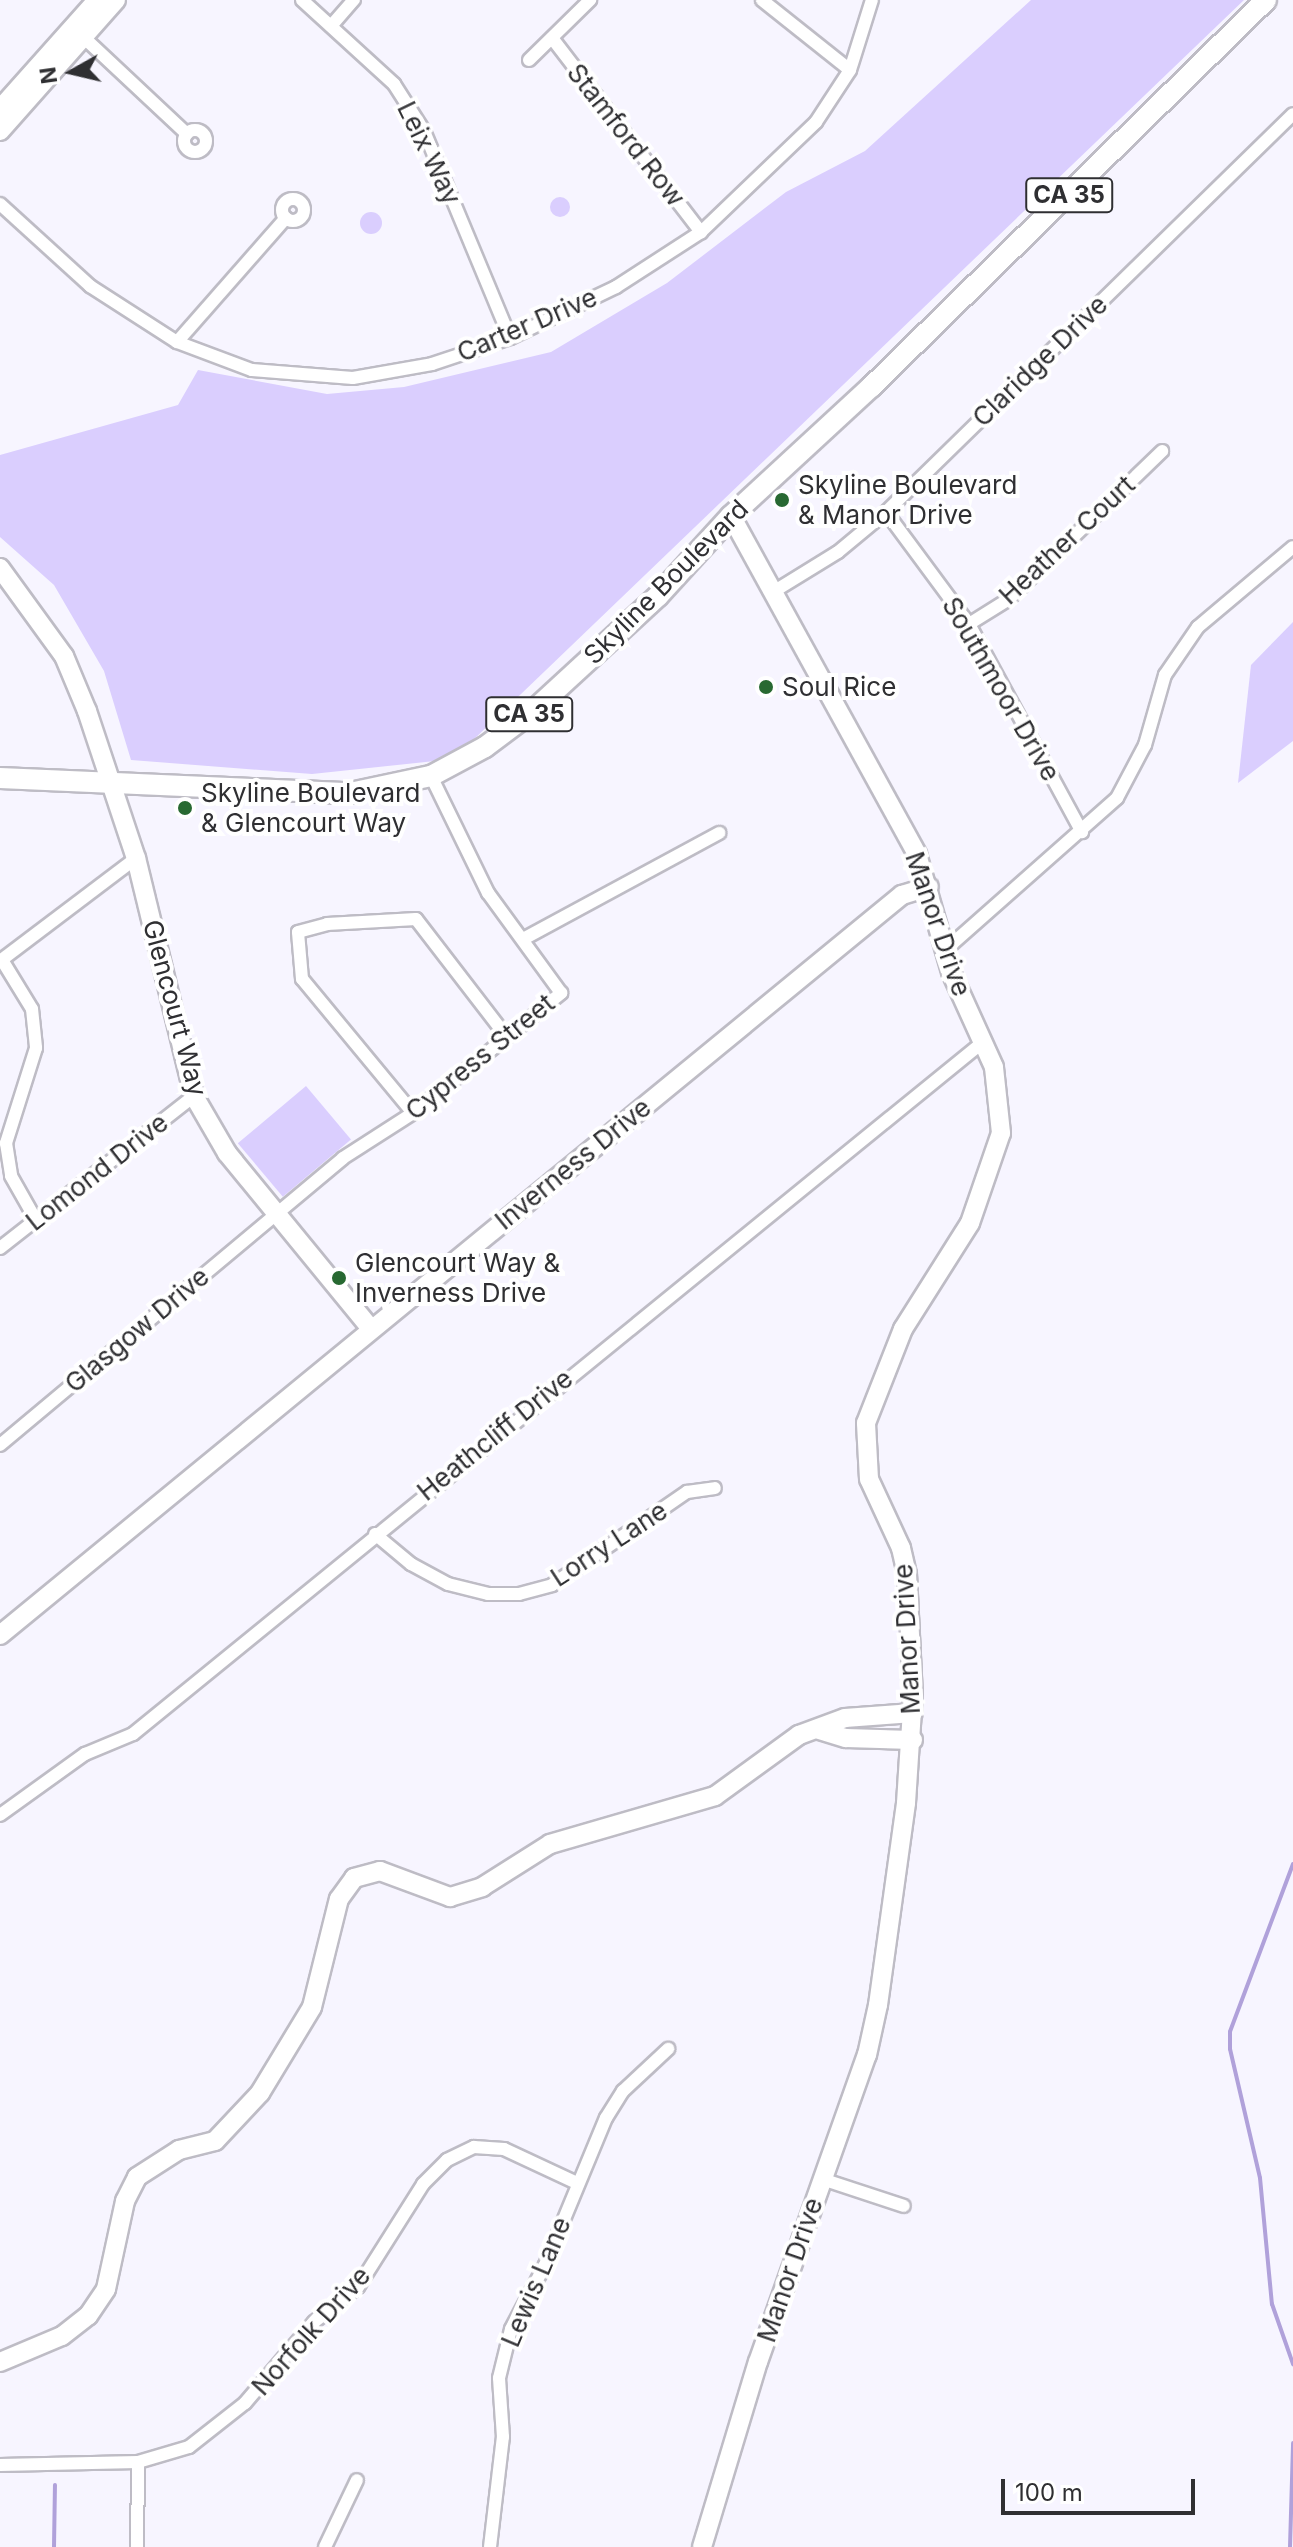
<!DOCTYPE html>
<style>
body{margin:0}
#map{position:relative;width:1293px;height:2547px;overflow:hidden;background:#f7f5ff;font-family:Inter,sans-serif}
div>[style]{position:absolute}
.green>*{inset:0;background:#dacefe;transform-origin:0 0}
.round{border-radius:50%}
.stream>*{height:4px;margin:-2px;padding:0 2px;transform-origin:2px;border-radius:2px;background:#b0a1da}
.roads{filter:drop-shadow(2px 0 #bebcc5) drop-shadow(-2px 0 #bebcc5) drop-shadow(0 2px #bebcc5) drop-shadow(0 -2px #bebcc5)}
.street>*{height:12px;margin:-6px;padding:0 6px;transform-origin:6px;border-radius:6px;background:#fff}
.street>.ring{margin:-6px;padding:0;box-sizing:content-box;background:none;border:12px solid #fff;border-radius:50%}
.secondary>*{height:18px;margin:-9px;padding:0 9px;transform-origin:9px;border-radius:9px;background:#fff}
.primary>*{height:20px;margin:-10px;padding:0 10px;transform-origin:10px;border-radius:10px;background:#fff}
.dots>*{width:22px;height:22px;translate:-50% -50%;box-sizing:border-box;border:4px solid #fff;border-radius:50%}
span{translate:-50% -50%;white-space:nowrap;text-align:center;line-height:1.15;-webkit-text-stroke:8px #fff;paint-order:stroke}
.shield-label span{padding:2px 6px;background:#fff;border:2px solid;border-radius:6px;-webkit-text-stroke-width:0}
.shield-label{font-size:24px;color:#2f2f32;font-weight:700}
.street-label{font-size:26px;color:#2f2f32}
.poi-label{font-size:26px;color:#2f2f32}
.left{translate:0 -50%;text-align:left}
.north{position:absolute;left:32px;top:32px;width:80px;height:80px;-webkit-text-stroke:6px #fff;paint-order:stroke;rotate:262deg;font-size:22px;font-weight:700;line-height:32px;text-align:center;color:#2f2f32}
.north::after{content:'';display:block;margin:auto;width:28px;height:36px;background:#2f2f32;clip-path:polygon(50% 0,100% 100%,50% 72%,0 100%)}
.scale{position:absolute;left:1001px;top:2479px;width:194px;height:36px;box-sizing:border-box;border:4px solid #2f2f32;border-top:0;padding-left:10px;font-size:24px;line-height:28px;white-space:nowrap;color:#2f2f32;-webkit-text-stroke:6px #fff;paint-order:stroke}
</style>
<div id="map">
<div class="green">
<i style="clip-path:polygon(1031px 0,1244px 0,470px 743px,435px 761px,312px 774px,131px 760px,104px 671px,54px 585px,0 537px,0 455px,178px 405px,198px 370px,327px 394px,404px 387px,551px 352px,667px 283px,786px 192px,865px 151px)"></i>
<i class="round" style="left:550px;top:197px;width:20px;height:20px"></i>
<i class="round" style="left:360px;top:212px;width:22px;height:22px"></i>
<i style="clip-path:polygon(1293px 622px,1293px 741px,1238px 783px,1251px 665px)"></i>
<i style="left:306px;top:1086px;width:70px;height:89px;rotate:50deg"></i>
</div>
<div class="stream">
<i style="left:1293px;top:1864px;width:179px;rotate:110.6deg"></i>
<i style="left:1230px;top:2032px;width:17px;rotate:90deg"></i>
<i style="left:1230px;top:2049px;width:132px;rotate:76.9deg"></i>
<i style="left:1260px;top:2178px;width:127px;rotate:84.6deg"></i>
<i style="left:1272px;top:2304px;width:64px;rotate:70.7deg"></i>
<i style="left:54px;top:2547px;width:62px;rotate:-89.1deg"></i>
<i style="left:1290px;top:2547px;width:104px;rotate:-88.3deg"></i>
</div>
<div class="roads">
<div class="street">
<i style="left:302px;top:0;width:125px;rotate:42.4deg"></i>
<i style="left:394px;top:84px;width:56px;rotate:57.4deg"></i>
<i style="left:424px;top:131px;width:224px;rotate:67.4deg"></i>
<i style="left:762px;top:0;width:112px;rotate:38.5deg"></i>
<i style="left:331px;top:26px;width:35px;rotate:-49deg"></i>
<i style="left:78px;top:32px;width:149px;rotate:43.1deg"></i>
<i style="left:552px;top:38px;width:245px;rotate:52.5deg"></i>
<i style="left:529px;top:60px;width:86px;rotate:-44.5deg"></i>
<i class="ring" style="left:184px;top:130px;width:10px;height:10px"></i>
<i class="ring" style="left:282px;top:199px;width:10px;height:10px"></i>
<i style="left:0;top:204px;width:122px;rotate:42.3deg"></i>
<i style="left:90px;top:286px;width:103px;rotate:32.8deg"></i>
<i style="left:177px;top:342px;width:80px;rotate:20.5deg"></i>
<i style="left:252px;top:370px;width:101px;rotate:4.5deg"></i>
<i style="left:353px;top:378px;width:80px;rotate:-10deg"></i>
<i style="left:432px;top:364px;width:82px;rotate:-18.4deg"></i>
<i style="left:510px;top:338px;width:118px;rotate:-25.7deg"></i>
<i style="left:616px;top:287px;width:101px;rotate:-32.9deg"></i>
<i style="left:701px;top:232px;width:159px;rotate:-43.7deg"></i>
<i style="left:816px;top:122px;width:62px;rotate:-56.8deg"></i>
<i style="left:850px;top:70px;width:73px;rotate:-72.6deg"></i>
<i style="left:177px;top:342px;width:165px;rotate:-48.7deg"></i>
<i style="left:886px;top:512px;width:139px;rotate:53.5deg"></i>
<i style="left:969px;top:624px;width:237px;rotate:61.5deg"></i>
<i style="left:773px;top:592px;width:76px;rotate:-31.6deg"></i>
<i style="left:838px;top:552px;width:62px;rotate:-39.8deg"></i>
<i style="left:886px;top:512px;width:569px;rotate:-44.36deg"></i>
<i style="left:969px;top:624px;width:47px;rotate:-32deg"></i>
<i style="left:1009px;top:599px;width:213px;rotate:-44deg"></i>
<i style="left:525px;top:938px;width:221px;rotate:-28.4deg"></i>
<i style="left:944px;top:951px;width:231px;rotate:-41.5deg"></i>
<i style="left:1117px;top:798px;width:60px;rotate:-62.2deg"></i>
<i style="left:1145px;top:745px;width:73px;rotate:-74.1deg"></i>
<i style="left:1165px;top:675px;width:58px;rotate:-55.5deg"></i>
<i style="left:1198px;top:627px;width:124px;rotate:-40.1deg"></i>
<i style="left:2px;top:960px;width:57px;rotate:58.5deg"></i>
<i style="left:32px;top:1009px;width:39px;rotate:84deg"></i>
<i style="left:36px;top:1048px;width:100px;rotate:107.5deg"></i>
<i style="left:6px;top:1143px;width:33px;rotate:81deg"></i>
<i style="left:11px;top:1176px;width:51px;rotate:60.4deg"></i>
<i style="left:0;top:961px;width:171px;rotate:-37.1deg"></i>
<i style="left:413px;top:1113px;width:174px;rotate:-129.6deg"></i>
<i style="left:302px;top:979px;width:47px;rotate:-94.9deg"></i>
<i style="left:298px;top:932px;width:30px;rotate:-15deg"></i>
<i style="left:327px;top:924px;width:89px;rotate:-3.2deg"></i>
<i style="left:416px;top:919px;width:149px;rotate:52.4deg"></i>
<i style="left:0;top:1248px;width:246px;rotate:-38.1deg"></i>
<i style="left:0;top:1445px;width:447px;rotate:-39.9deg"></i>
<i style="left:343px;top:1158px;width:83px;rotate:-32.7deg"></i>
<i style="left:413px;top:1113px;width:191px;rotate:-39deg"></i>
<i style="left:561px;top:993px;width:124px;rotate:-126.1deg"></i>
<i style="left:488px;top:893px;width:130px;rotate:-116deg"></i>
<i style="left:375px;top:1534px;width:47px;rotate:39.8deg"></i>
<i style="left:411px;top:1564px;width:42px;rotate:28.4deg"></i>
<i style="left:448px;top:1584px;width:41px;rotate:14deg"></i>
<i style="left:488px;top:1594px;width:31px"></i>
<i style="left:519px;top:1594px;width:34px;rotate:-15deg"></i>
<i style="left:552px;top:1585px;width:164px;rotate:-34.6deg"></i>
<i style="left:687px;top:1492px;width:28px;rotate:-8deg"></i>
<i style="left:0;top:1815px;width:105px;rotate:-35.7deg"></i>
<i style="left:85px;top:1754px;width:52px;rotate:-22.6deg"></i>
<i style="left:133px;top:1734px;width:1096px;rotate:-39.15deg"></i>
<i style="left:822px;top:2179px;width:86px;rotate:18.2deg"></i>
<i style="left:0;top:2465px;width:138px;rotate:-1.2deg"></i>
<i style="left:138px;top:2462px;width:53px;rotate:-16.4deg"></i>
<i style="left:189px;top:2447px;width:71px;rotate:-38.2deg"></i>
<i style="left:245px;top:2403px;width:106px;rotate:-49.6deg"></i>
<i style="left:314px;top:2322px;width:56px;rotate:-38.5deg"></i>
<i style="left:358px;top:2287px;width:122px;rotate:-57.7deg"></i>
<i style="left:423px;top:2184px;width:34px;rotate:-45deg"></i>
<i style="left:447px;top:2160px;width:30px;rotate:-26deg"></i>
<i style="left:474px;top:2147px;width:30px;rotate:4deg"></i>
<i style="left:504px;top:2149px;width:81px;rotate:25deg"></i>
<i style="left:137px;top:2547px;width:85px;rotate:-89.3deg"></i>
<i style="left:325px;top:2547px;width:74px;rotate:-64.5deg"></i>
<i style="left:490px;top:2547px;width:111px;rotate:-83.3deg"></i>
<i style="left:503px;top:2437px;width:59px;rotate:-93.9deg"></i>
<i style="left:499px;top:2378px;width:50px;rotate:-76.2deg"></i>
<i style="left:511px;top:2329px;width:72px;rotate:-62deg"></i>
<i style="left:545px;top:2265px;width:159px;rotate:-67.5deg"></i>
<i style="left:606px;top:2118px;width:32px;rotate:-58deg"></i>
<i style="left:623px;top:2091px;width:62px;rotate:-43deg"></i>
</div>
<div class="secondary">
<i style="left:0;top:109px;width:146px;rotate:-48.3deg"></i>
<i style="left:0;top:131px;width:175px;rotate:-48.5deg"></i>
<i style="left:0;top:568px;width:109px;rotate:54deg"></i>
<i style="left:64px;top:656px;width:60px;rotate:67.3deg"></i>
<i style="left:87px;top:711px;width:155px;rotate:71.6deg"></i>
<i style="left:136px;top:858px;width:245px;rotate:76.3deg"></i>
<i style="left:194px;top:1096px;width:66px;rotate:59.9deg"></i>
<i style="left:227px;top:1153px;width:227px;rotate:50.7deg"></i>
<i style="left:0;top:1635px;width:1167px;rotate:-39.37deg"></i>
<i style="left:902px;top:895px;width:28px;rotate:-17deg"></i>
<i style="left:819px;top:1730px;width:28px;rotate:17deg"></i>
<i style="left:846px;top:1738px;width:67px;rotate:1.7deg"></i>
<i style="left:0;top:2362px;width:67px;rotate:-22.8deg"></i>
<i style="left:62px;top:2336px;width:33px;rotate:-38deg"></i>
<i style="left:88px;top:2316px;width:32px;rotate:-56deg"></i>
<i style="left:106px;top:2289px;width:90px;rotate:-77.8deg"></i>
<i style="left:125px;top:2201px;width:27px;rotate:-63deg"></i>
<i style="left:137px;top:2177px;width:50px;rotate:-32.7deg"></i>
<i style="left:179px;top:2150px;width:37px;rotate:-14deg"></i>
<i style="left:215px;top:2141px;width:66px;rotate:-46.8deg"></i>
<i style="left:260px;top:2093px;width:100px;rotate:-58.8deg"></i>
<i style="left:312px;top:2007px;width:111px;rotate:-76deg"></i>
<i style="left:339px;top:1899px;width:26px;rotate:-54deg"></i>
<i style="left:354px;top:1878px;width:27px;rotate:-15deg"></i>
<i style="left:380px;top:1871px;width:75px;rotate:20.4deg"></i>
<i style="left:450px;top:1897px;width:34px;rotate:-17deg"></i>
<i style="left:482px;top:1887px;width:80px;rotate:-32.3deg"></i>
<i style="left:550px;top:1844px;width:172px;rotate:-16.2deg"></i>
<i style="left:715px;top:1796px;width:104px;rotate:-36deg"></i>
<i style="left:799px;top:1735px;width:49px;rotate:-20.3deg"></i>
<i style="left:845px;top:1718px;width:68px;rotate:-4.2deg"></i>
<i style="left:702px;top:2547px;width:193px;rotate:-73.2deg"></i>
<i style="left:758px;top:2362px;width:326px;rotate:-70.5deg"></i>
<i style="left:867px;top:2055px;width:51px;rotate:-77.6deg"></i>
<i style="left:878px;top:2005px;width:204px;rotate:-82.1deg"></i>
<i style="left:906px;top:1803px;width:107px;rotate:-86.3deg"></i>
<i style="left:913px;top:1696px;width:122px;rotate:-92.8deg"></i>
<i style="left:907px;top:1574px;width:27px;rotate:-103deg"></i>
<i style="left:901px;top:1548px;width:76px;rotate:-114.9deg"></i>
<i style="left:869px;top:1479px;width:56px;rotate:-93.1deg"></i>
<i style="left:866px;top:1423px;width:101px;rotate:-68.5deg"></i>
<i style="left:903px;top:1329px;width:125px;rotate:-57.7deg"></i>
<i style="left:970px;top:1223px;width:95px;rotate:-71deg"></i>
<i style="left:1001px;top:1133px;width:66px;rotate:-96.1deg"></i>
<i style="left:994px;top:1067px;width:104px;rotate:-114.4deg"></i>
<i style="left:951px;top:972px;width:123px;rotate:-106.1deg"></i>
<i style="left:917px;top:854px;width:386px;rotate:-118.8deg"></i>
</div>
<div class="primary">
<i style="left:0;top:778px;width:350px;rotate:2.5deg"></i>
<i style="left:350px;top:793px;width:83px;rotate:-11.9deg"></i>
<i style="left:431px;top:776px;width:61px;rotate:-28.2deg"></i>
<i style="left:485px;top:747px;width:60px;rotate:-36.9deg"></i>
<i style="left:533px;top:711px;width:170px;rotate:-42.6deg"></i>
<i style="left:658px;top:596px;width:108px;rotate:-47.6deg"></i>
<i style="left:731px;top:516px;width:190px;rotate:-42.7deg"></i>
<i style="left:871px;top:387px;width:553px;rotate:-44.41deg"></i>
</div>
</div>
<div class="dots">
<i style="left:782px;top:500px;background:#286932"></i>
<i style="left:766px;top:687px;background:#286932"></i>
<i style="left:185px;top:808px;background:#286932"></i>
<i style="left:339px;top:1278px;background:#286932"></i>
</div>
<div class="shield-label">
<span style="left:1069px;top:195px">CA 35</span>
<span style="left:529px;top:714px">CA 35</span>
</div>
<div class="street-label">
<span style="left:626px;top:135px;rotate:52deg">Stamford Row</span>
<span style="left:429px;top:153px;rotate:64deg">Leix Way</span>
<span style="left:527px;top:325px;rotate:-23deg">Carter Drive</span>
<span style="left:1040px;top:361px;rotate:-44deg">Claridge Drive</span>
<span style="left:1067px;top:540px;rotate:-43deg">Heather Court</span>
<span style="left:666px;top:582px;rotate:-45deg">Skyline Boulevard</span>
<span style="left:1001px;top:689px;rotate:60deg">Southmoor Drive</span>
<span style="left:938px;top:924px;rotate:71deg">Manor Drive</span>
<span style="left:175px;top:1008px;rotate:75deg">Glencourt Way</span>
<span style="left:480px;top:1057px;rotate:-39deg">Cypress Street</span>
<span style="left:573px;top:1164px;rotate:-39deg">Inverness Drive</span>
<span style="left:97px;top:1172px;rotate:-38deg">Lomond Drive</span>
<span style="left:137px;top:1330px;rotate:-40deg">Glasgow Drive</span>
<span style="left:495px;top:1435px;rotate:-39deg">Heathcliff Drive</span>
<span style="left:609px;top:1544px;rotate:-33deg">Lorry Lane</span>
<span style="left:907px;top:1639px;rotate:-93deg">Manor Drive</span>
<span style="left:790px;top:2270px;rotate:-71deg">Manor Drive</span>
<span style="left:536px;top:2282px;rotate:-67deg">Lewis Lane</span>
<span style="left:311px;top:2331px;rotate:-48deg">Norfolk Drive</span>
</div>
<div class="poi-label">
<span class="left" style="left:798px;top:500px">Skyline Boulevard<br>&amp; Manor Drive</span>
<span class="left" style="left:782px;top:687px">Soul Rice</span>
<span class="left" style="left:201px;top:808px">Skyline Boulevard<br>&amp; Glencourt Way</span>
<span class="left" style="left:355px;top:1278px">Glencourt Way &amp;<br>Inverness Drive</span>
</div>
<div class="north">N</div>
<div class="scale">100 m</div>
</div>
